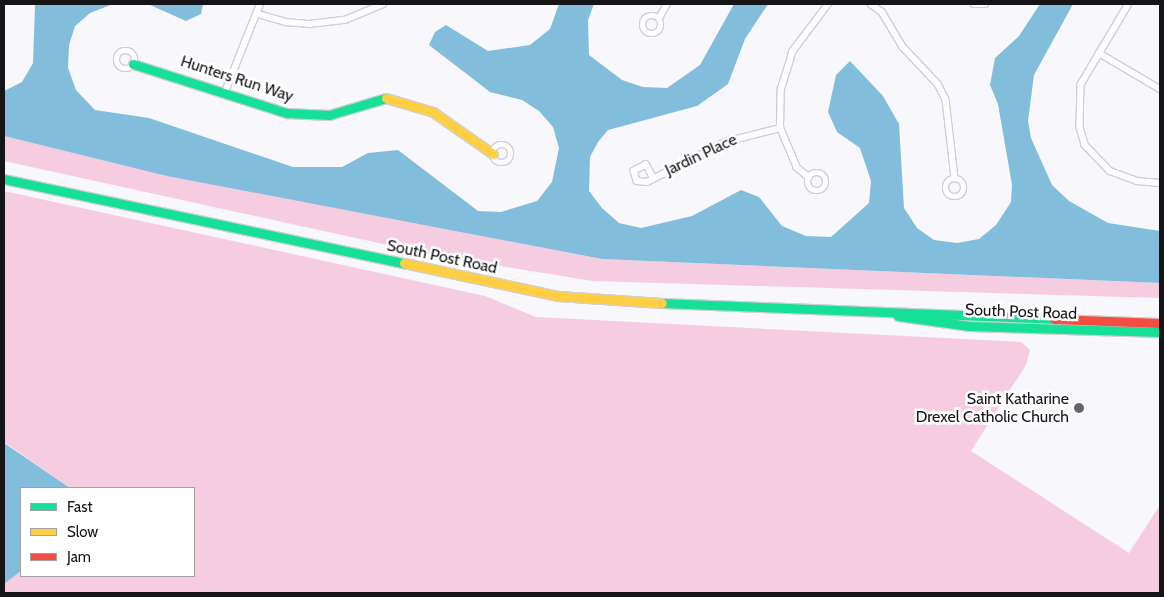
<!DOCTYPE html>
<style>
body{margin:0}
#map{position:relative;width:1164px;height:597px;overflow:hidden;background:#f8f7fc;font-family:Cabin,sans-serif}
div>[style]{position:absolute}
.green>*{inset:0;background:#f6cde0}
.water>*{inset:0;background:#82bddc}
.roads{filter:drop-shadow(1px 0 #d0cfd3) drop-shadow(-1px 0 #d0cfd3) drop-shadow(0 1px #d0cfd3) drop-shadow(0 -1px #d0cfd3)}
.street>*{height:5.5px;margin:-2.75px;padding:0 2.75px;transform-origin:2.75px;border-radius:2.75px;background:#fefeff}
.street>.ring{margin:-2.75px;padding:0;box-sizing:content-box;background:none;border:5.5px solid #fefeff;border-radius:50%}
.fast>*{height:9px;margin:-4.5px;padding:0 4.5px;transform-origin:4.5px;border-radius:4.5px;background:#16e098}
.slow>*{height:9px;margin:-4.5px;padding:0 4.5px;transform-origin:4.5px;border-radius:4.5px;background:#ffcf43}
.jam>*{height:9px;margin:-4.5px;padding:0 4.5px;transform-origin:4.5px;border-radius:4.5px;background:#f24e42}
.dots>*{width:14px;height:14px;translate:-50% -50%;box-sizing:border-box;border:2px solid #fff;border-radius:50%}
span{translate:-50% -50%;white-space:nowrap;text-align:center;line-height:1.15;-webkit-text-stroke:5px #fff;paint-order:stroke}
.street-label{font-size:16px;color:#151517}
.poi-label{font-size:16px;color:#151517}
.right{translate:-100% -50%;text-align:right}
.frame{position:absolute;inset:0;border:5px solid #151517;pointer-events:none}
.legend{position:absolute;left:20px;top:487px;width:175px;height:90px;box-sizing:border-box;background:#fff;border:1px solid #a1a1a2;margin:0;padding:6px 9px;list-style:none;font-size:15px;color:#151517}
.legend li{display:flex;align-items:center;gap:10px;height:25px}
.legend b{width:25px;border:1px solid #a1a1a2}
</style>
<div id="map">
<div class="green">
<i style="clip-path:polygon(4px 136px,165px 175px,602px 259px,1160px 283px,1160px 298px,593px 281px,433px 255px,4px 161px)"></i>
<i style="clip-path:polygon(4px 191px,485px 296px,536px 317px,1021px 342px,1030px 350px,1026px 365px,971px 451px,1129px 553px,1160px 505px,1160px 593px,4px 593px,4px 584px,21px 571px,21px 576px,194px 576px,194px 488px,70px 488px,4px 442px)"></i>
</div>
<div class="water">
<i style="clip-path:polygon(113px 4px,90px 13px,75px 26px,69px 45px,68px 68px,76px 90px,95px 110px,149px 118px,293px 167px,342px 167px,368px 153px,398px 150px,478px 211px,501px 212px,537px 201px,552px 182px,559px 148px,553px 127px,539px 111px,522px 100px,490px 92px,429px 45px,435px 32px,446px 25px,488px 51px,530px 45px,550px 29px,559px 4px,594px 4px,588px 20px,589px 55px,622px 80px,643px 87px,667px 88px,700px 65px,734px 4px,768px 4px,745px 39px,728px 84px,697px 106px,608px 130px,598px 142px,590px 157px,589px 191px,602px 208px,619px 223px,641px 228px,692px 216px,741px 190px,759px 197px,782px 226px,806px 236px,831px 237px,869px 203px,871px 181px,860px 148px,837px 132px,828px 112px,836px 75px,850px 61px,883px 96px,899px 124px,904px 208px,917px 228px,934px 240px,957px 243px,979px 239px,996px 225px,1011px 202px,1012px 185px,998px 104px,990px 85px,995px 58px,1019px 36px,1040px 4px,1073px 4px,1034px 75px,1028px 121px,1031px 138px,1052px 185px,1069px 201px,1108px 223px,1160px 231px,1160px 283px,602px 259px,167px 176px,4px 136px,4px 91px,22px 82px,33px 63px,35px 5px)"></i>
<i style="clip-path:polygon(148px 4px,203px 4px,201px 14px,186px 21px)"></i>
<i style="clip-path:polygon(4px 443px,70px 488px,21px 488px,21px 571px,4px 584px)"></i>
</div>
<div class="roads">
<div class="street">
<i style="left:871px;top:4px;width:14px;rotate:36deg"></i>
<i style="left:882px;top:12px;width:41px;rotate:59deg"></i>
<i style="left:903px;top:47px;width:51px;rotate:46.6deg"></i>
<i style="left:938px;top:84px;width:18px;rotate:63deg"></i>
<i style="left:946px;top:100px;width:79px;rotate:83.4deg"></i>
<i style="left:974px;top:4px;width:11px"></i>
<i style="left:1129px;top:4px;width:94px;rotate:120.7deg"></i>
<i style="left:1081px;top:85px;width:42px;rotate:91.4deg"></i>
<i style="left:1080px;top:127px;width:19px;rotate:74deg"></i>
<i style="left:1085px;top:145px;width:36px;rotate:46deg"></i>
<i style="left:1110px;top:171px;width:29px;rotate:20deg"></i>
<i style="left:1137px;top:181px;width:23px;rotate:5deg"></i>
<i style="left:258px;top:14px;width:29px;rotate:16deg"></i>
<i style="left:286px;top:22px;width:24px;rotate:5deg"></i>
<i style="left:310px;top:24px;width:35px;rotate:-7deg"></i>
<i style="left:345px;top:20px;width:41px;rotate:-22.8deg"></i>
<i class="ring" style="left:643px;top:16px;width:12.5px;height:12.5px"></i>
<i style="left:659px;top:18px;width:16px;rotate:-60deg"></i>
<i class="ring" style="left:117px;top:51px;width:12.5px;height:12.5px"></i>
<i style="left:1099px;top:53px;width:71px;rotate:30.5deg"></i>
<i style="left:225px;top:92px;width:95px;rotate:-68.3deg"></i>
<i class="ring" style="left:493px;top:145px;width:12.5px;height:12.5px"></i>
<i class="ring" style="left:808px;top:173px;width:12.5px;height:12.5px"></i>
<i style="left:652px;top:176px;width:13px;rotate:-119deg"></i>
<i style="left:646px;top:165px;width:13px;rotate:153deg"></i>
<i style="left:634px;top:171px;width:10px;rotate:73deg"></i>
<i style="left:637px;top:181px;width:10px;rotate:6deg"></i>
<i style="left:647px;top:182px;width:88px;rotate:-27.1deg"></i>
<i style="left:725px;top:142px;width:57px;rotate:-14.3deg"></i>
<i style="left:809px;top:178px;width:16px;rotate:-140deg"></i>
<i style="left:797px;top:168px;width:43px;rotate:-113deg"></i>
<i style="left:780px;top:128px;width:39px;rotate:-89deg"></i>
<i style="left:781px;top:89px;width:39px;rotate:-73deg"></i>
<i style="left:792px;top:52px;width:60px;rotate:-53.1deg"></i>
<i class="ring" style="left:946px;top:179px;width:12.5px;height:12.5px"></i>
</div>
<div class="fast">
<i style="left:133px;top:64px;width:162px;rotate:17.7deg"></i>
<i style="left:287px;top:113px;width:42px;rotate:2.7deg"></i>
<i style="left:329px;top:115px;width:59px;rotate:-16.6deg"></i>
<i style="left:4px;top:179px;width:409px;rotate:11.9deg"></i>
<i style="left:662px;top:303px;width:392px;rotate:2.3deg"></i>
<i style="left:898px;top:316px;width:72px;rotate:8deg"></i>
<i style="left:969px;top:326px;width:191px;rotate:1.8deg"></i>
</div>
<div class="slow">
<i style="left:386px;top:98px;width:49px;rotate:16.6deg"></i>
<i style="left:433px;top:112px;width:73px;rotate:35deg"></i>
<i style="left:404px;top:263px;width:157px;rotate:12.1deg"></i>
<i style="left:558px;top:296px;width:104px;rotate:3.9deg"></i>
</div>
<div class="jam">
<i style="left:1054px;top:319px;width:106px;rotate:2.2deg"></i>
</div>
</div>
<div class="dots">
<i style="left:1079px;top:408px;background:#646467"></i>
</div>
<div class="street-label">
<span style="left:237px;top:79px;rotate:18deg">Hunters Run Way</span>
<span style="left:701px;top:155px;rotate:-25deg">Jardin Place</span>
<span style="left:442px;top:257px;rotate:12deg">South Post Road</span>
<span style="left:1021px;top:312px;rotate:2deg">South Post Road</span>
</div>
<div class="poi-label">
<span class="right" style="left:1069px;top:408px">Saint Katharine<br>Drexel Catholic Church</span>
</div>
<div class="frame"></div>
<ul class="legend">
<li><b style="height:6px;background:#16e098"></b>Fast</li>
<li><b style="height:6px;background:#ffcf43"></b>Slow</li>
<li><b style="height:6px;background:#f24e42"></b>Jam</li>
</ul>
</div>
